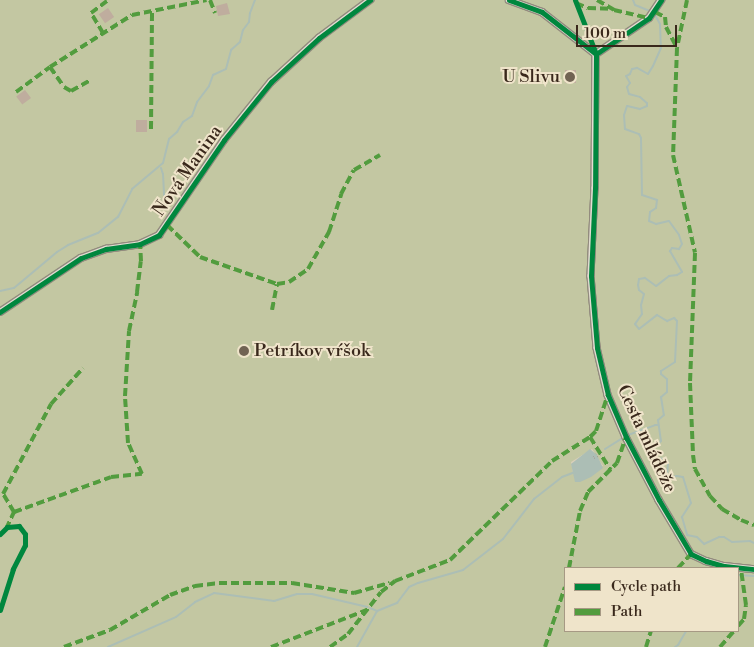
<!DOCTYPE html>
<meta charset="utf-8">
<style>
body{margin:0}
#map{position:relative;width:754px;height:647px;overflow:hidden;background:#dad0ba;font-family:"Libre Bodoni",serif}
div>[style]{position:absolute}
.green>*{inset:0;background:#c3c7a2}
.water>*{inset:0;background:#acbeb5}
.stream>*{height:2px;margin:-1px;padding:0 1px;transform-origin:1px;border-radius:1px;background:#acbeb5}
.building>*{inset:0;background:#bfad9e;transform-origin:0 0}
.path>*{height:1px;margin-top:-0.5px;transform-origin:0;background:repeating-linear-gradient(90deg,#a49f95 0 1px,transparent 0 3.5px)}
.roads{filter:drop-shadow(1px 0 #928b7e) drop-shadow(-1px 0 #928b7e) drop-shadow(0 1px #928b7e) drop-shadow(0 -1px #928b7e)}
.minor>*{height:5.5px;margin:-2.75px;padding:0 2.75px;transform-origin:2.75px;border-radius:2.75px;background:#e2ddd2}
.quiet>*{height:4px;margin-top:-2px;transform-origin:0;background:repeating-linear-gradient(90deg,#529c3e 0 8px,transparent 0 12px)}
.cycleway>*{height:5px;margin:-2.5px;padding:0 2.5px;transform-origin:2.5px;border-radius:2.5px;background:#00873e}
.dots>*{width:14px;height:14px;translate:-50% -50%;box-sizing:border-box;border:2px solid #efe4ca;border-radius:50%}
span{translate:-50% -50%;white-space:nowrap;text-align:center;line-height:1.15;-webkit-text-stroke:4px #efe4ca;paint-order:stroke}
.poi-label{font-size:18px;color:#39281b}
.right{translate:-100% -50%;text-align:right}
.left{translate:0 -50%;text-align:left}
.street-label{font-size:18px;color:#39281b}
.legend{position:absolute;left:564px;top:567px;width:175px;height:65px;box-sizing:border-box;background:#efe4ca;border:1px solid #a69984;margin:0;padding:6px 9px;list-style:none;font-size:15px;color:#39281b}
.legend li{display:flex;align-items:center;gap:10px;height:25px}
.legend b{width:25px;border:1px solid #a69984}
.scale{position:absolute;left:576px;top:25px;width:101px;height:22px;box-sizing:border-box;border:2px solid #39281b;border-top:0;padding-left:6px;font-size:15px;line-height:18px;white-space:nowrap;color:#39281b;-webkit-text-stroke:4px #efe4ca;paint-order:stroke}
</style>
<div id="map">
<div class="green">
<i style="clip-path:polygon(evenodd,0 0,754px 0,754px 647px,0 647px,0 0,592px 449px,603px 466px,573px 473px,571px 462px,592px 449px,0 0,565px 568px,738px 568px,738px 631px,565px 631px,565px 568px)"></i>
</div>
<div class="water">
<i style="clip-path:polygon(590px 449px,597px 455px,603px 468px,591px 477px,580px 482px,575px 482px,571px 464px)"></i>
</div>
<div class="stream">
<i style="left:633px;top:0;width:5px;rotate:68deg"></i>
<i style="left:635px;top:5px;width:16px;rotate:22deg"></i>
<i style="left:655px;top:15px;width:10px;rotate:61deg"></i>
<i style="left:660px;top:24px;width:24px;rotate:88deg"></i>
<i style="left:661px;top:48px;width:20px;rotate:114deg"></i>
<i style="left:653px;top:66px;width:9px;rotate:122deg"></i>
<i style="left:648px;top:74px;width:13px;rotate:-151deg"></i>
<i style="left:637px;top:68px;width:5px;rotate:169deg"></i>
<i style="left:632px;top:69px;width:5px;rotate:112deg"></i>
<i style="left:630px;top:74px;width:4px;rotate:153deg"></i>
<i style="left:626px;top:76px;width:8px;rotate:60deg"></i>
<i style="left:630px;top:83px;width:5px;rotate:127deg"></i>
<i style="left:627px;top:87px;width:7px;rotate:74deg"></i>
<i style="left:629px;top:94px;width:11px;rotate:15deg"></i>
<i style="left:640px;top:97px;width:9px;rotate:41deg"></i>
<i style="left:647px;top:103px;width:3px;rotate:90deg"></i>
<i style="left:647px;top:106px;width:8px;rotate:157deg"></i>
<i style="left:640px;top:109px;width:13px;rotate:-167deg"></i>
<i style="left:627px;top:106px;width:9px;rotate:108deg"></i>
<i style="left:624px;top:115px;width:14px;rotate:86deg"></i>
<i style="left:625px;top:129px;width:15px;rotate:20deg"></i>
<i style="left:639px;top:134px;width:4px;rotate:63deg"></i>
<i style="left:641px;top:138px;width:57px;rotate:89deg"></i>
<i style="left:642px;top:195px;width:16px;rotate:18deg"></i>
<i style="left:657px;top:200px;width:8px;rotate:97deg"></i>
<i style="left:656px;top:208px;width:7px;rotate:146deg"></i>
<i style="left:650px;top:212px;width:9px;rotate:96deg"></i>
<i style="left:649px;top:221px;width:8px;rotate:23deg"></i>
<i style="left:656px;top:224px;width:13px;rotate:-13deg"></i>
<i style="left:669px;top:221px;width:17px;rotate:54deg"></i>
<i style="left:679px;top:235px;width:9px;rotate:72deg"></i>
<i style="left:682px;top:244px;width:6px;rotate:121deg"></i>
<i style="left:679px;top:249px;width:7px;rotate:-172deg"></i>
<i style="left:672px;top:248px;width:4px;rotate:124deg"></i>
<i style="left:670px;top:251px;width:24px;rotate:60deg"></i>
<i style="left:682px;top:272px;width:6px;rotate:149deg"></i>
<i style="left:677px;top:275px;width:8px;rotate:173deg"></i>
<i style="left:669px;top:276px;width:16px;rotate:142deg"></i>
<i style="left:656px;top:286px;width:14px;rotate:-144deg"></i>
<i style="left:645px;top:278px;width:6px;rotate:171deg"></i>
<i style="left:639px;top:279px;width:6px;rotate:99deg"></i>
<i style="left:638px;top:285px;width:5px;rotate:79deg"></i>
<i style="left:639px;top:290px;width:6px;rotate:39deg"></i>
<i style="left:644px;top:294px;width:11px;rotate:105deg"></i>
<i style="left:641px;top:305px;width:9px;rotate:84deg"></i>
<i style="left:642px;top:314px;width:12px;rotate:125deg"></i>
<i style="left:635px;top:324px;width:6px;rotate:51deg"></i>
<i style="left:639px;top:329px;width:23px;rotate:-38deg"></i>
<i style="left:657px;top:315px;width:12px;rotate:31deg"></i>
<i style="left:667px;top:321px;width:8px;rotate:-23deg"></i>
<i style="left:674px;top:318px;width:4px;rotate:45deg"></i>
<i style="left:677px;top:321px;width:41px;rotate:92.8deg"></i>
<i style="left:675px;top:362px;width:17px;rotate:147deg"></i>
<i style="left:661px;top:371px;width:3px;rotate:90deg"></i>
<i style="left:661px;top:374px;width:8px;rotate:40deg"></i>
<i style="left:667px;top:379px;width:13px;rotate:90deg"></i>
<i style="left:667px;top:392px;width:8px;rotate:140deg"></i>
<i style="left:661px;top:397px;width:18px;rotate:81deg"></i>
<i style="left:664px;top:415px;width:8px;rotate:140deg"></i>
<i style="left:658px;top:420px;width:21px;rotate:82deg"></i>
<i style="left:661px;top:441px;width:17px;rotate:135deg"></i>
<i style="left:649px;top:453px;width:8px;rotate:40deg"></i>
<i style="left:655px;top:458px;width:10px;rotate:6deg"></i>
<i style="left:665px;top:459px;width:4px;rotate:45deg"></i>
<i style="left:668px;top:462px;width:13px;rotate:94deg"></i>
<i style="left:667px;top:475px;width:4px;rotate:45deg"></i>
<i style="left:670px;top:478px;width:7px;rotate:-16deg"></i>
<i style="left:677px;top:476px;width:6px;rotate:9deg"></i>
<i style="left:683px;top:477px;width:27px;rotate:73deg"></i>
<i style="left:691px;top:503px;width:17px;rotate:123deg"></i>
<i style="left:682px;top:517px;width:19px;rotate:74deg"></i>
<i style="left:687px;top:535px;width:10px;rotate:11deg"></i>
<i style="left:697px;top:537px;width:10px;rotate:45deg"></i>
<i style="left:704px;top:544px;width:17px;rotate:-25deg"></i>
<i style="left:719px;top:537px;width:5px"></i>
<i style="left:724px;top:537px;width:9px;rotate:32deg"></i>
<i style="left:732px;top:542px;width:18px;rotate:-3deg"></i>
<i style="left:750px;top:541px;width:4px;rotate:27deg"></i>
<i style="left:161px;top:168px;width:6px;rotate:72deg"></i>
<i style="left:163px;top:174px;width:21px;rotate:87deg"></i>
<i style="left:164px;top:195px;width:9px;rotate:49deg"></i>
<i style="left:0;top:291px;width:14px;rotate:-12deg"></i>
<i style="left:14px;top:288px;width:56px;rotate:-39.9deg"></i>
<i style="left:57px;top:252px;width:13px;rotate:-32deg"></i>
<i style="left:68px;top:245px;width:32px;rotate:-22deg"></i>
<i style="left:98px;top:233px;width:26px;rotate:-39deg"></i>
<i style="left:118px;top:217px;width:31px;rotate:-63deg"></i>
<i style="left:132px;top:189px;width:40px;rotate:-40deg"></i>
<i style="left:163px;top:163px;width:25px;rotate:-76deg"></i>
<i style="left:169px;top:139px;width:11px;rotate:-41deg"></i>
<i style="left:177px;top:132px;width:12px;rotate:-59deg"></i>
<i style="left:183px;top:122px;width:11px;rotate:-34deg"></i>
<i style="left:192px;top:116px;width:15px;rotate:-70deg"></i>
<i style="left:197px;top:102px;width:20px;rotate:-53deg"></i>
<i style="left:209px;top:86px;width:12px;rotate:-70deg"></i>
<i style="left:213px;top:75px;width:14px;rotate:-25deg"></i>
<i style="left:226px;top:69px;width:20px;rotate:-75deg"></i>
<i style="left:231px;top:50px;width:12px;rotate:-42deg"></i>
<i style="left:240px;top:42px;width:12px;rotate:-76deg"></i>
<i style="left:243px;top:30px;width:10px;rotate:-53deg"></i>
<i style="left:249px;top:22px;width:9px;rotate:-84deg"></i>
<i style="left:250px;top:13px;width:14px;rotate:-69deg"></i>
<i style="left:628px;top:435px;width:29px;rotate:-20deg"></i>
<i style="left:655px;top:425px;width:3px"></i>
<i style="left:605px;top:449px;width:22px;rotate:-32deg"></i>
<i style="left:738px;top:575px;width:16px;rotate:4deg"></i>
<i style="left:370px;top:608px;width:8px;rotate:23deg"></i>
<i style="left:377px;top:611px;width:22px;rotate:-22deg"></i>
<i style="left:397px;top:603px;width:20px;rotate:-53deg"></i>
<i style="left:409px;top:587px;width:10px;rotate:-24deg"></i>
<i style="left:418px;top:583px;width:47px;rotate:-16.1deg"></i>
<i style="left:463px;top:570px;width:51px;rotate:-37.8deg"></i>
<i style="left:503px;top:539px;width:51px;rotate:-52.2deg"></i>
<i style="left:534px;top:499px;width:36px;rotate:-38deg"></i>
<i style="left:562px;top:477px;width:14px;rotate:-21deg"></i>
<i style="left:108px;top:647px;width:74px;rotate:-23.8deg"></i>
<i style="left:176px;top:617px;width:24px;rotate:-38deg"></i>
<i style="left:195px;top:602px;width:21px;rotate:-25deg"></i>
<i style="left:214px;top:593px;width:61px;rotate:7.6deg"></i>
<i style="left:274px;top:601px;width:24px;rotate:-17deg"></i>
<i style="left:297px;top:594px;width:15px"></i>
<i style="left:312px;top:594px;width:57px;rotate:13.1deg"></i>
<i style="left:357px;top:647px;width:41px;rotate:-60.9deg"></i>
<i style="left:675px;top:647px;width:4px;rotate:-34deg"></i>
<i style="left:678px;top:645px;width:16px;rotate:-60deg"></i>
</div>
<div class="building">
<i style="clip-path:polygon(227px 3px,230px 14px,218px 16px,216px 6px)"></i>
<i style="left:108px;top:8px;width:11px;height:11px;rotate:56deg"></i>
<i style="left:565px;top:70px;width:11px;height:13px"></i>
<i style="left:25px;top:90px;width:10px;height:11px;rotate:53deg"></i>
<i style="left:136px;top:120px;width:11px;height:12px"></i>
</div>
<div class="path">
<i style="left:599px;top:451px;width:8px;rotate:140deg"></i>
<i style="left:593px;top:456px;width:2px;rotate:63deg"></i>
<i style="left:594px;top:458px;width:8px;rotate:-30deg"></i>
</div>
<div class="roads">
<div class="minor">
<i style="left:509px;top:0;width:35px;rotate:20deg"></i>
<i style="left:542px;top:12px;width:68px;rotate:37.9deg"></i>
<i style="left:596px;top:54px;width:134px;rotate:90.4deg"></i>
<i style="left:595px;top:188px;width:88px;rotate:92.6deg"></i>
<i style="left:591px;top:276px;width:72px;rotate:85.2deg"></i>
<i style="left:597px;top:348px;width:48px;rotate:76.8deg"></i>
<i style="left:608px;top:395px;width:46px;rotate:66.8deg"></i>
<i style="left:626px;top:437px;width:71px;rotate:62.4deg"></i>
<i style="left:659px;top:500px;width:63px;rotate:59.3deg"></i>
<i style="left:691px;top:554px;width:17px;rotate:25deg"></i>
<i style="left:706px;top:561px;width:19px;rotate:16deg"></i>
<i style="left:724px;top:566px;width:30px;rotate:6deg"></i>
<i style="left:596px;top:54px;width:64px;rotate:-34.2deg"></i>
<i style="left:649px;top:18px;width:22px;rotate:-56deg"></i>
<i style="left:0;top:312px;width:97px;rotate:-33.7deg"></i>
<i style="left:81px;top:258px;width:27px;rotate:-20deg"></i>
<i style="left:106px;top:249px;width:34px;rotate:-8deg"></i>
<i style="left:140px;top:244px;width:21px;rotate:-25deg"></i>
<i style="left:159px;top:235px;width:115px;rotate:-55.6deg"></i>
<i style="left:224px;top:140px;width:75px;rotate:-51deg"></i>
<i style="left:271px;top:82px;width:65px;rotate:-42.5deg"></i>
<i style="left:319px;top:38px;width:64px;rotate:-36.7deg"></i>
</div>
</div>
<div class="quiet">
<i style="left:210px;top:0;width:14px;rotate:69deg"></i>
<i style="left:597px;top:0;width:20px;rotate:30deg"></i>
<i style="left:614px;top:10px;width:36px;rotate:13deg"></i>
<i style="left:687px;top:0;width:49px;rotate:101.8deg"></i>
<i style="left:677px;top:48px;width:107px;rotate:92.1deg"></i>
<i style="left:673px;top:155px;width:100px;rotate:77.3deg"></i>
<i style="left:695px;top:253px;width:130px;rotate:92.2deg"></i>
<i style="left:690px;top:383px;width:72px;rotate:87.6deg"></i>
<i style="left:693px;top:455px;width:14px;rotate:82deg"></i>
<i style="left:695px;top:469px;width:31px;rotate:61deg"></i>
<i style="left:710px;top:496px;width:18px;rotate:47deg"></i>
<i style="left:722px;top:509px;width:22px;rotate:30deg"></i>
<i style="left:741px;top:520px;width:14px;rotate:21deg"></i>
<i style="left:576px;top:3px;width:13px;rotate:23deg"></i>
<i style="left:588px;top:8px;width:23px;rotate:2deg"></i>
<i style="left:655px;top:12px;width:11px;rotate:27deg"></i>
<i style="left:665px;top:17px;width:10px;rotate:84deg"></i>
<i style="left:666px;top:27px;width:24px;rotate:62deg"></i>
<i style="left:103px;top:33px;width:23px;rotate:-121deg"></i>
<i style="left:91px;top:13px;width:20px;rotate:-37deg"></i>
<i style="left:50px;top:67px;width:24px;rotate:55deg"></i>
<i style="left:64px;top:87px;width:8px;rotate:30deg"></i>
<i style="left:71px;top:91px;width:21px;rotate:-29deg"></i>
<i style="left:16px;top:92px;width:42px;rotate:-36.3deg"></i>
<i style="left:50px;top:67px;width:97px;rotate:-32.4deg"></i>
<i style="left:132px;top:15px;width:76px;rotate:-11.3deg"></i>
<i style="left:151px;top:129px;width:119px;rotate:-89.5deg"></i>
<i style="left:167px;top:225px;width:46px;rotate:44.1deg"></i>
<i style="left:200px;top:257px;width:82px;rotate:19.3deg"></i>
<i style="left:277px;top:284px;width:12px;rotate:-9deg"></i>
<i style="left:289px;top:282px;width:23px;rotate:-34deg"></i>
<i style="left:308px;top:269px;width:43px;rotate:-60.4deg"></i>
<i style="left:329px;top:232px;width:40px;rotate:-72deg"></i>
<i style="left:341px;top:194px;width:27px;rotate:-62deg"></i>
<i style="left:354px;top:170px;width:30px;rotate:-30deg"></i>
<i style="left:272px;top:310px;width:26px;rotate:-79deg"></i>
<i style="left:590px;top:437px;width:39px;rotate:58deg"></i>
<i style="left:14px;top:512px;width:21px;rotate:-121deg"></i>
<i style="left:3px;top:494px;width:102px;rotate:-61.9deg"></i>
<i style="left:51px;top:404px;width:48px;rotate:-48.4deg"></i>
<i style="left:6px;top:529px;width:19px;rotate:-65deg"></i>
<i style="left:14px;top:512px;width:103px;rotate:-19.8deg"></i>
<i style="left:111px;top:477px;width:31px;rotate:-6deg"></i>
<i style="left:142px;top:474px;width:34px;rotate:-114deg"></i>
<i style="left:128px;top:443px;width:47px;rotate:-93.7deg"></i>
<i style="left:125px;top:396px;width:65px;rotate:-86.5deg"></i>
<i style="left:129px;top:331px;width:40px;rotate:-78deg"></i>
<i style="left:137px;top:292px;width:31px;rotate:-83deg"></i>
<i style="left:141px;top:261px;width:17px;rotate:-93deg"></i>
<i style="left:569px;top:568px;width:58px;rotate:-79.1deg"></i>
<i style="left:580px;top:511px;width:21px;rotate:-67deg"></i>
<i style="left:588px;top:492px;width:41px;rotate:-45deg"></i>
<i style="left:617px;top:463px;width:28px;rotate:-71deg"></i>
<i style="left:678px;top:568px;width:19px;rotate:-47deg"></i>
<i style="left:738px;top:626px;width:9px;rotate:-49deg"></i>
<i style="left:744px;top:619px;width:14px;rotate:-82deg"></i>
<i style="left:746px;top:605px;width:36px;rotate:-98deg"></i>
<i style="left:64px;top:647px;width:49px;rotate:-20.3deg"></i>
<i style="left:110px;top:630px;width:69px;rotate:-30.3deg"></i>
<i style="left:170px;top:595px;width:27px;rotate:-20deg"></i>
<i style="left:195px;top:586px;width:24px;rotate:-7deg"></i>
<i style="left:219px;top:583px;width:73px"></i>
<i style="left:292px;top:583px;width:63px;rotate:9.2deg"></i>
<i style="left:354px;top:593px;width:37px;rotate:-16deg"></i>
<i style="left:271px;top:647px;width:103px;rotate:-21.1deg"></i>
<i style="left:330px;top:647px;width:22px;rotate:-36deg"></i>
<i style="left:348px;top:634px;width:53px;rotate:-51.8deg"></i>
<i style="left:381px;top:592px;width:18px;rotate:-38deg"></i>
<i style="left:395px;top:581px;width:59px;rotate:-20.9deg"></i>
<i style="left:450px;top:560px;width:142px;rotate:-44.1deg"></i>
<i style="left:552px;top:461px;width:45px;rotate:-32.3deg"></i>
<i style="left:590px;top:437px;width:8px;rotate:-45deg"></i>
<i style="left:596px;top:431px;width:38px;rotate:-72deg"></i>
<i style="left:545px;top:647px;width:63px;rotate:-71.6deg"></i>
<i style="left:646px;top:647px;width:17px;rotate:-73deg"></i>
<i style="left:720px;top:647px;width:21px;rotate:-49deg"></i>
</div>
<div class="cycleway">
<i style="left:509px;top:0;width:35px;rotate:20deg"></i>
<i style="left:542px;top:12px;width:68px;rotate:37.9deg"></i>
<i style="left:575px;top:0;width:58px;rotate:68.7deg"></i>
<i style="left:596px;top:54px;width:134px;rotate:90.4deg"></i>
<i style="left:595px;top:188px;width:88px;rotate:92.6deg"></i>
<i style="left:591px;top:276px;width:72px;rotate:85.2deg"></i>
<i style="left:597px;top:348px;width:48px;rotate:76.8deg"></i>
<i style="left:608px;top:395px;width:46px;rotate:66.8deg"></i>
<i style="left:626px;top:437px;width:71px;rotate:62.4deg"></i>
<i style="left:659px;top:500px;width:63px;rotate:59.3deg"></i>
<i style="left:691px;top:554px;width:17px;rotate:25deg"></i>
<i style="left:706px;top:561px;width:19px;rotate:16deg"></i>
<i style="left:724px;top:566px;width:30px;rotate:6deg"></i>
<i style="left:596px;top:54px;width:64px;rotate:-34.2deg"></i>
<i style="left:649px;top:18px;width:22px;rotate:-56deg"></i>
<i style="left:0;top:312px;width:97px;rotate:-33.7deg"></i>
<i style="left:81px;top:258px;width:27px;rotate:-20deg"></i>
<i style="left:106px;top:249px;width:34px;rotate:-8deg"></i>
<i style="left:140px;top:244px;width:21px;rotate:-25deg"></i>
<i style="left:159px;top:235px;width:115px;rotate:-55.6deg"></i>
<i style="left:224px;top:140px;width:75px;rotate:-51deg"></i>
<i style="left:271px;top:82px;width:65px;rotate:-42.5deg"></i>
<i style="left:319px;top:38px;width:64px;rotate:-36.7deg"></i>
<i style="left:0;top:534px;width:10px;rotate:-45deg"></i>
<i style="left:7px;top:527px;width:12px;rotate:-5deg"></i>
<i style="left:19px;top:526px;width:10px;rotate:53deg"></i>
<i style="left:25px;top:534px;width:11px;rotate:90deg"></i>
<i style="left:25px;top:545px;width:27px;rotate:117deg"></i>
<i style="left:13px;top:569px;width:43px;rotate:107.6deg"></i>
</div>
<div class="dots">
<i style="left:570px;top:77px;background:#716353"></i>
<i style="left:244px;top:351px;background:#716353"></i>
</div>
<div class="poi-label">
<span class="right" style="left:560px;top:77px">U Slivu</span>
<span class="left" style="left:254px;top:351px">Petríkov vŕšok</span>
</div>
<div class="street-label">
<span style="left:188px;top:171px;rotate:-55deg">Nová Manina</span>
<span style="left:646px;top:439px;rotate:65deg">Cesta mládeže</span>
</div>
<ul class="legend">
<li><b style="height:6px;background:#00873e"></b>Cycle path</li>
<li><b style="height:6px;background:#529c3e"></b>Path</li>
</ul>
<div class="scale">100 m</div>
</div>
